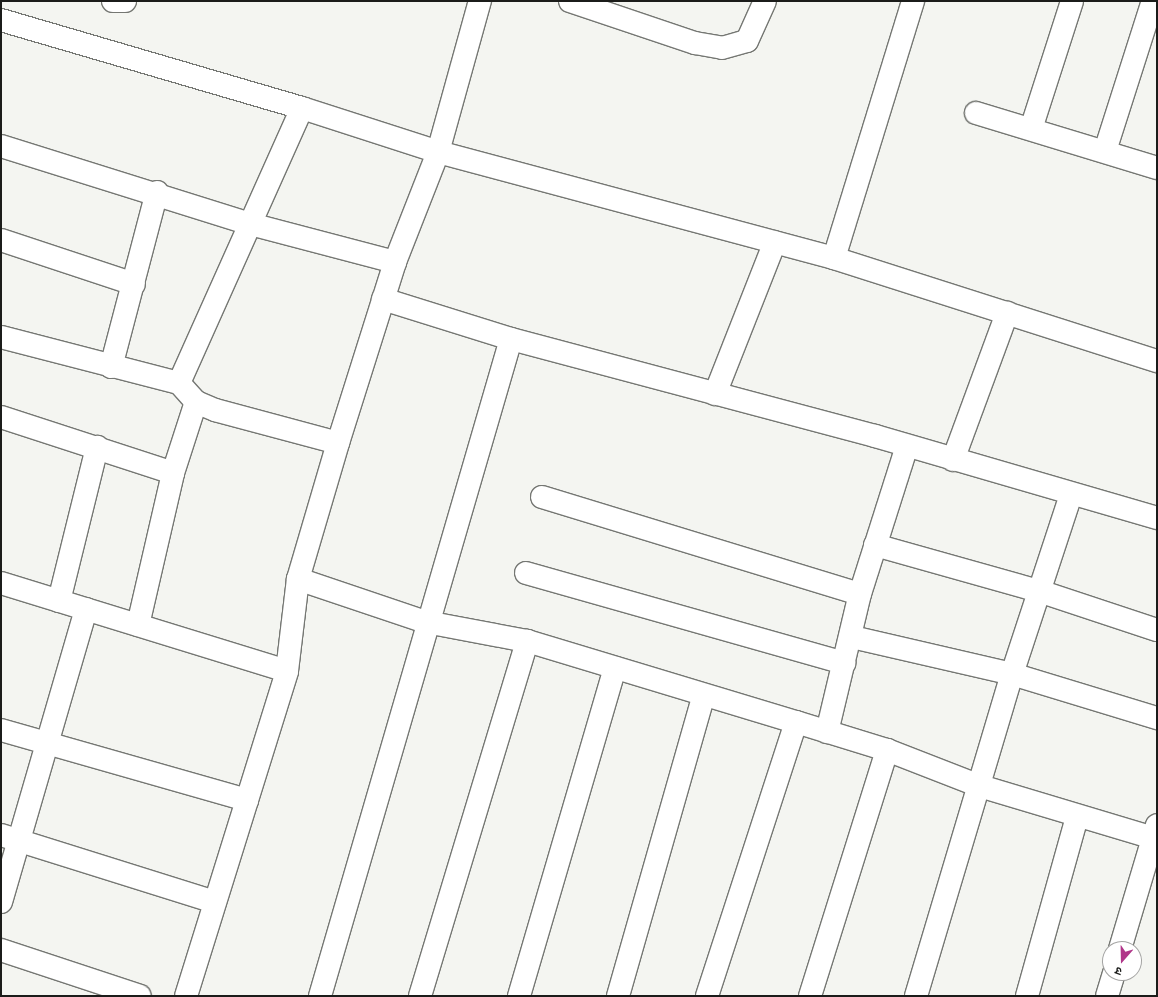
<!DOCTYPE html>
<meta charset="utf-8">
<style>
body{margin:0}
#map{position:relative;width:1158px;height:997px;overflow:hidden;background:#f4f5f1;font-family:"IBM Plex Sans","Noto Sans Devanagari",sans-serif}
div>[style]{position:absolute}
.roads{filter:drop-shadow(1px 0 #757773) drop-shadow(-1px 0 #757773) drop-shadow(0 1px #757773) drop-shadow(0 -1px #757773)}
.minor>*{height:22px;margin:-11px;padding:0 11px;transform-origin:11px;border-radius:11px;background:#fff}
.tertiary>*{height:22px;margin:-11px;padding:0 11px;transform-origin:11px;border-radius:11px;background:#fff}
span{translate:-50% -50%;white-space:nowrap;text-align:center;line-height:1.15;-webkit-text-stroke:3px #fff;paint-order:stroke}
.frame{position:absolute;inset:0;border:2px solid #1b1c1a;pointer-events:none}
.north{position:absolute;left:1102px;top:941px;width:40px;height:40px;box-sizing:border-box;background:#fff;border:1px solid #a4a4a3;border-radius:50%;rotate:200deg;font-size:11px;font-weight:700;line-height:16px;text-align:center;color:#1b1c1a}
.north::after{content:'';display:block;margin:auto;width:14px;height:18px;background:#b03689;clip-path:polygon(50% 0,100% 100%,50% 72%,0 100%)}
</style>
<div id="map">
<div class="roads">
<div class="minor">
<i style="left:113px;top:1px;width:12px"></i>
<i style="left:570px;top:1px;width:132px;rotate:18.6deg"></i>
<i style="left:695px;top:43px;width:27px;rotate:10deg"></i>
<i style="left:722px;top:48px;width:26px;rotate:-16deg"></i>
<i style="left:747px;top:41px;width:44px;rotate:-65.8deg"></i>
<i style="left:976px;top:113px;width:189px;rotate:16.9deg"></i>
<i style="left:1031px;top:129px;width:134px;rotate:-72.2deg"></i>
<i style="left:1px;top:146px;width:261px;rotate:17.4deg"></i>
<i style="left:250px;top:224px;width:150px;rotate:14.7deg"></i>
<i style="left:1105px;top:151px;width:157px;rotate:-72.3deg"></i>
<i style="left:1px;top:240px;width:140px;rotate:18.3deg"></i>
<i style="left:834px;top:258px;width:269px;rotate:-72.9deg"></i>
<i style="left:383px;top:299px;width:134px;rotate:17.4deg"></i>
<i style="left:511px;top:339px;width:377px;rotate:14.9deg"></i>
<i style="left:875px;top:436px;width:294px;rotate:16.2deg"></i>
<i style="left:1px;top:337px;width:184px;rotate:14.5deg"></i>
<i style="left:179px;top:383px;width:25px;rotate:48deg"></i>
<i style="left:196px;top:402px;width:21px;rotate:23deg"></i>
<i style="left:215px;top:410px;width:127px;rotate:15deg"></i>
<i style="left:111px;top:367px;width:181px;rotate:-75.3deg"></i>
<i style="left:179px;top:383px;width:301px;rotate:-65.9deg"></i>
<i style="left:715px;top:394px;width:163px;rotate:-68.5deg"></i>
<i style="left:1px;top:417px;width:181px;rotate:18deg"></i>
<i style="left:953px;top:460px;width:157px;rotate:-69.8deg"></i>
<i style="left:542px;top:497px;width:332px;rotate:17deg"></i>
<i style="left:875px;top:545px;width:170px;rotate:15.7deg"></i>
<i style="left:1039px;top:591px;width:124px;rotate:18.3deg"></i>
<i style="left:526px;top:573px;width:331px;rotate:15.8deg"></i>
<i style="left:298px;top:579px;width:135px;rotate:18.6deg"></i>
<i style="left:426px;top:622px;width:103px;rotate:10.7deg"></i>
<i style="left:527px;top:641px;width:281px;rotate:16.8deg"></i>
<i style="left:796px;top:722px;width:95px;rotate:17.1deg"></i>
<i style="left:887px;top:750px;width:100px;rotate:21.2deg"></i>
<i style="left:980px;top:786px;width:185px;rotate:16.7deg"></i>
<i style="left:1px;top:583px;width:299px;rotate:17.1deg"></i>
<i style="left:59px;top:601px;width:159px;rotate:-76.1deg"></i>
<i style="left:138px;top:625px;width:156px;rotate:-77deg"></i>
<i style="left:173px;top:473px;width:75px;rotate:-72.1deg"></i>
<i style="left:852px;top:637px;width:164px;rotate:13deg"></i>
<i style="left:1012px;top:674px;width:152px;rotate:16.9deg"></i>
<i style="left:1px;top:730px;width:256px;rotate:15.9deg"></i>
<i style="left:827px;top:732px;width:142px;rotate:-76.6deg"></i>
<i style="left:860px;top:594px;width:155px;rotate:-72.4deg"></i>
<i style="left:1px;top:835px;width:224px;rotate:17.4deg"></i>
<i style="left:1px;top:902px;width:305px;rotate:-73.8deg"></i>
<i style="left:1120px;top:949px;width:129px;rotate:-73.4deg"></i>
<i style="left:1px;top:950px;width:146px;rotate:18.3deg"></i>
<i style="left:186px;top:996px;width:340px;rotate:-72.7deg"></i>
<i style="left:287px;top:671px;width:93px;rotate:-83.2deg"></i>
<i style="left:298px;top:579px;width:142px;rotate:-73.6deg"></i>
<i style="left:338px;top:443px;width:190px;rotate:-72.5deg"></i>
<i style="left:395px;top:262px;width:118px;rotate:-68.6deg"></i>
<i style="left:438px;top:152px;width:157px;rotate:-74.5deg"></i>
<i style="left:320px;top:996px;width:684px;rotate:-73.79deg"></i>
<i style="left:420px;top:996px;width:371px;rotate:-73.2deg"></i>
<i style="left:519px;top:996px;width:342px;rotate:-73.7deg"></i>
<i style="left:618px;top:996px;width:313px;rotate:-74.1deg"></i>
<i style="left:707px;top:996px;width:288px;rotate:-72deg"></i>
<i style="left:810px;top:996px;width:258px;rotate:-72.6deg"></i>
<i style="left:916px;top:996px;width:336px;rotate:-73.4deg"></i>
<i style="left:1012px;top:674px;width:188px;rotate:-71.8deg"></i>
<i style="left:1027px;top:996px;width:186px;rotate:-74.4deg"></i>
<i style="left:1107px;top:996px;width:24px;rotate:-73deg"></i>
</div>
<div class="tertiary">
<i style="left:1px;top:20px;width:314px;rotate:16.3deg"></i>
<i style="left:302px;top:108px;width:143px;rotate:17.9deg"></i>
<i style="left:438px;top:152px;width:410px;rotate:15deg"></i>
<i style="left:834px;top:258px;width:339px;rotate:17.7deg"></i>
</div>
</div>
<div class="frame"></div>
<div class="north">उ</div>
</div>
